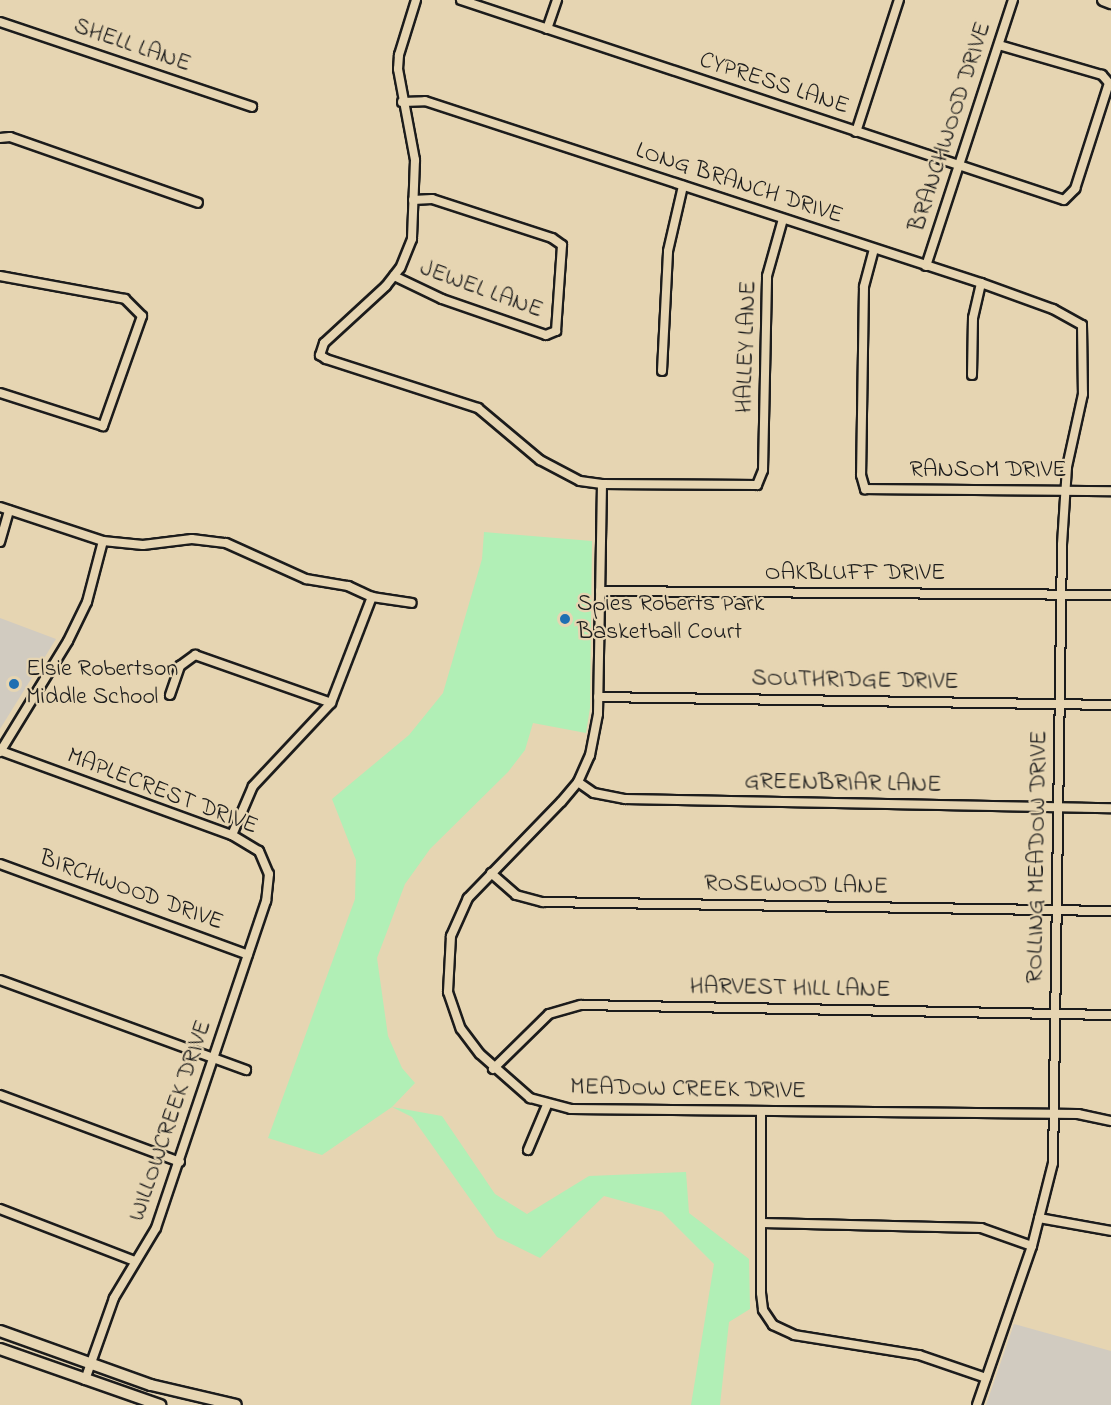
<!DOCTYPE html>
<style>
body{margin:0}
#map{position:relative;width:1111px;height:1405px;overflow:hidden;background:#e6d5b2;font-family:"Indie Flower",sans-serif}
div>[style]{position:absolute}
.built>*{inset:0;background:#d1cbc0}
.green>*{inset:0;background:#b1efb6}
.roads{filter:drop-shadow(2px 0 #1c1c1c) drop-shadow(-2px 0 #1c1c1c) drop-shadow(0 2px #1c1c1c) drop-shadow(0 -2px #1c1c1c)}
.minor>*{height:8px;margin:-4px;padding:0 4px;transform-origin:4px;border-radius:4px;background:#e6d5b2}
.major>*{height:10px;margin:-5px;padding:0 5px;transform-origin:5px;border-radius:5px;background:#e6d5b2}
.dots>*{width:16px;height:16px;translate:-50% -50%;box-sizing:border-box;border:3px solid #e6d5b2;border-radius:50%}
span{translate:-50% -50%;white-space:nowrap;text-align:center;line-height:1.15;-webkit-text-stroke:4.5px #e6d5b2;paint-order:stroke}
.street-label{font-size:24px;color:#1c1c1c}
.poi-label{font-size:24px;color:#1c1c1c}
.left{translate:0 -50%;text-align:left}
</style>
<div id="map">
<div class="built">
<i style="clip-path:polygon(0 618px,56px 639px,0 729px)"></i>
<i style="clip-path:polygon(1014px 1324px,1111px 1351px,1111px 1405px,986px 1405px)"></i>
</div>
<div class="green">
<i style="clip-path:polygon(484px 532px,592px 541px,590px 708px,586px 733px,533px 723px,525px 750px,508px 772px,430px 849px,405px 884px,377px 958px,388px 1036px,402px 1068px,415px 1083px,392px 1107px,442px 1116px,495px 1194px,527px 1214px,589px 1176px,686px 1172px,689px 1213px,749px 1259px,750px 1309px,729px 1322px,720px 1405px,691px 1405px,714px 1264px,662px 1212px,604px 1196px,540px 1258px,497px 1237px,412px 1117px,392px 1107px,322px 1155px,268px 1138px,355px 899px,356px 860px,332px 799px,409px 735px,443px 693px,482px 559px)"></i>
</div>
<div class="roads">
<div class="minor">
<i style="left:416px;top:0;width:58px;rotate:107.2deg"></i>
<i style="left:399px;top:55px;width:14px;rotate:94deg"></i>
<i style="left:398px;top:69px;width:93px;rotate:79.4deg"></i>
<i style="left:415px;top:160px;width:79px;rotate:92.2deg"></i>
<i style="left:412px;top:239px;width:31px;rotate:112deg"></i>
<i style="left:400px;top:268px;width:23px;rotate:128deg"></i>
<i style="left:386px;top:286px;width:84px;rotate:137.4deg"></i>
<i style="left:324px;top:343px;width:13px;rotate:108deg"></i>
<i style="left:320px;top:355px;width:7px;rotate:34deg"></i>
<i style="left:326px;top:359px;width:160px;rotate:17.9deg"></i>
<i style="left:478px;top:408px;width:81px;rotate:40deg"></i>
<i style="left:540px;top:460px;width:45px;rotate:27.7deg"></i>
<i style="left:580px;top:481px;width:22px;rotate:8deg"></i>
<i style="left:602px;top:484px;width:155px;rotate:0.4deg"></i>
<i style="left:757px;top:485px;width:16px;rotate:-68deg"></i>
<i style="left:763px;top:470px;width:194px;rotate:-88.8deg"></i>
<i style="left:767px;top:276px;width:59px;rotate:-74.3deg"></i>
<i style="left:461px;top:0;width:635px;rotate:18.35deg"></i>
<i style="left:1064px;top:200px;width:16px;rotate:-45deg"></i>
<i style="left:1075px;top:189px;width:111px;rotate:-72.2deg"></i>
<i style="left:1109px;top:83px;width:11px;rotate:-131deg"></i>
<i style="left:1102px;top:75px;width:107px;rotate:-163.8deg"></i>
<i style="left:0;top:22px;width:266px;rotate:18.6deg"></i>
<i style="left:547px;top:29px;width:31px;rotate:-71deg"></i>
<i style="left:402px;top:102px;width:23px;rotate:-2deg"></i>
<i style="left:425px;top:101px;width:585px;rotate:18.13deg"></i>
<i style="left:981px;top:283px;width:77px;rotate:19.9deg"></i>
<i style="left:1053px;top:309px;width:33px;rotate:29deg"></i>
<i style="left:1082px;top:325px;width:69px;rotate:89.2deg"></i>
<i style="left:1083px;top:394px;width:75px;rotate:102.4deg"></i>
<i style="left:1067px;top:467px;width:78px;rotate:93.7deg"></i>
<i style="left:1062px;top:545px;width:618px;rotate:90.83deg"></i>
<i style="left:1053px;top:1163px;width:86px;rotate:104.2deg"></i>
<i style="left:1032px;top:1246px;width:168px;rotate:109.1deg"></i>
<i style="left:856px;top:132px;width:139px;rotate:-72deg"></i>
<i style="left:0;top:138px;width:10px;rotate:-6deg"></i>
<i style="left:10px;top:137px;width:199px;rotate:19.3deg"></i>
<i style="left:874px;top:249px;width:39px;rotate:105deg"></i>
<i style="left:864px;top:287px;width:188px;rotate:90.9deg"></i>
<i style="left:861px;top:475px;width:15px;rotate:74deg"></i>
<i style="left:865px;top:489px;width:246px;rotate:0.5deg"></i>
<i style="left:926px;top:266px;width:280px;rotate:-71.9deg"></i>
<i style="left:0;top:276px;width:127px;rotate:10.4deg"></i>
<i style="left:125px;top:299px;width:24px;rotate:45deg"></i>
<i style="left:142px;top:316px;width:117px;rotate:109.5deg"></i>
<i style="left:103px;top:426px;width:108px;rotate:-162.2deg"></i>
<i style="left:394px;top:276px;width:53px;rotate:25.6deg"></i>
<i style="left:442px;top:299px;width:110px;rotate:19.1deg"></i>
<i style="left:546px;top:335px;width:11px;rotate:-22deg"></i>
<i style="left:556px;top:331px;width:86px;rotate:-86deg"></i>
<i style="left:562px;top:245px;width:12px;rotate:-145deg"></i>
<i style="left:552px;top:238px;width:126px;rotate:-162deg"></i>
<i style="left:432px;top:199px;width:19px;rotate:177deg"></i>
<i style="left:662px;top:371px;width:120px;rotate:-87.1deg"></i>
<i style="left:668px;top:251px;width:67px;rotate:-77deg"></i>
<i style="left:972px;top:375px;width:57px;rotate:-89deg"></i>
<i style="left:973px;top:318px;width:36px;rotate:-77deg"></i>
<i style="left:602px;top:484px;width:230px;rotate:91deg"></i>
<i style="left:598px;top:714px;width:42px;rotate:101deg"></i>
<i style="left:590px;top:755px;width:30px;rotate:114deg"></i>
<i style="left:578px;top:782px;width:26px;rotate:130deg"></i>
<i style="left:561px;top:802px;width:134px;rotate:134.1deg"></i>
<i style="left:468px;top:898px;width:42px;rotate:114.1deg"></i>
<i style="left:451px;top:936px;width:56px;rotate:93.1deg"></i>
<i style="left:448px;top:992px;width:39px;rotate:71deg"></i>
<i style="left:461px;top:1029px;width:31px;rotate:53deg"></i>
<i style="left:480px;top:1054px;width:67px;rotate:41.3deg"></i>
<i style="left:530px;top:1098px;width:42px;rotate:15deg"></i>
<i style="left:571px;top:1109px;width:507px;rotate:0.57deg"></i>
<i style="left:1078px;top:1114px;width:34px;rotate:12deg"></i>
<i style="left:0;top:507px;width:108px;rotate:18.3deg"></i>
<i style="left:103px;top:541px;width:40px;rotate:5.7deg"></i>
<i style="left:143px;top:545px;width:49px;rotate:-7deg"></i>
<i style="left:192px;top:539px;width:34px;rotate:7deg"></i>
<i style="left:226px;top:543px;width:88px;rotate:24.2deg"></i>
<i style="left:306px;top:579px;width:43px;rotate:9.5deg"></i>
<i style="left:348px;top:586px;width:26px;rotate:25deg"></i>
<i style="left:372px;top:597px;width:40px;rotate:8.5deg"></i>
<i style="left:0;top:542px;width:33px;rotate:-74deg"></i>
<i style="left:600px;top:591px;width:511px;rotate:0.45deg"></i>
<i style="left:170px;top:695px;width:31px;rotate:-71deg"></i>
<i style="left:180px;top:666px;width:19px;rotate:-36deg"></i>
<i style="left:195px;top:655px;width:144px;rotate:19.4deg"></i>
<i style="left:598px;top:697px;width:513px;rotate:0.89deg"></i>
<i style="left:1px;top:751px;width:246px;rotate:20deg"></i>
<i style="left:232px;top:835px;width:31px;rotate:31deg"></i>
<i style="left:259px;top:851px;width:25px;rotate:67deg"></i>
<i style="left:269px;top:874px;width:27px;rotate:96deg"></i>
<i style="left:266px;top:901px;width:345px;rotate:108.6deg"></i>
<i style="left:156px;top:1228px;width:82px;rotate:121deg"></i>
<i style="left:114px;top:1298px;width:87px;rotate:109.5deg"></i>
<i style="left:0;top:752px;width:130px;rotate:-58.5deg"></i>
<i style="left:68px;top:641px;width:43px;rotate:-64deg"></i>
<i style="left:87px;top:602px;width:63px;rotate:-75.3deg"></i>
<i style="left:578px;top:782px;width:19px;rotate:35deg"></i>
<i style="left:594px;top:793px;width:32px;rotate:11deg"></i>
<i style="left:625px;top:799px;width:486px;rotate:1.1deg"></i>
<i style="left:232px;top:835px;width:53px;rotate:-66.8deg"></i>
<i style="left:253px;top:786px;width:114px;rotate:-46.8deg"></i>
<i style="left:331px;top:703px;width:114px;rotate:-68.9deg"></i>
<i style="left:0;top:864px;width:264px;rotate:20.1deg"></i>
<i style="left:491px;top:873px;width:33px;rotate:41deg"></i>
<i style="left:516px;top:895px;width:28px;rotate:15deg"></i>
<i style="left:543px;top:902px;width:568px;rotate:0.91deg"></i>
<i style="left:0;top:980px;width:262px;rotate:20.1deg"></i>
<i style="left:493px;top:1069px;width:78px;rotate:-44.5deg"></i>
<i style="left:549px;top:1014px;width:33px;rotate:-16deg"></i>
<i style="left:581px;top:1005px;width:530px;rotate:1.08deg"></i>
<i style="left:0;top:1095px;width:192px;rotate:20.4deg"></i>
<i style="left:761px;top:1111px;width:182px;rotate:90deg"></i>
<i style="left:761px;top:1293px;width:17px;rotate:83deg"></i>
<i style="left:763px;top:1310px;width:18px;rotate:56deg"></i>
<i style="left:773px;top:1325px;width:23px;rotate:25deg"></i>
<i style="left:794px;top:1335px;width:127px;rotate:9.1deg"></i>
<i style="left:919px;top:1355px;width:71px;rotate:18.9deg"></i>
<i style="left:528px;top:1150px;width:49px;rotate:-67.1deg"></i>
<i style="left:0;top:1209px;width:145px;rotate:21.1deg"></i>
<i style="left:1039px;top:1218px;width:73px;rotate:10.2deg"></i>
<i style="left:762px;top:1223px;width:219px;rotate:1.3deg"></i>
<i style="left:981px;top:1228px;width:54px;rotate:19.4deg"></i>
</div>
<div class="major">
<i style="left:1103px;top:0;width:9px;rotate:21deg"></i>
<i style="left:0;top:1331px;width:160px;rotate:19.7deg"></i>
<i style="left:151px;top:1385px;width:87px;rotate:13.2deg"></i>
<i style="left:0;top:1349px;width:170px;rotate:19.3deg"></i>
</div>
</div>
<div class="dots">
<i style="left:565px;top:619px;background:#1f6fb2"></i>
<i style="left:14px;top:684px;background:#1f6fb2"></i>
</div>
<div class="street-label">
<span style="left:132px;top:46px;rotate:19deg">SHELL LANE</span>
<span style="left:774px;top:84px;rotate:18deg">CYPRESS LANE</span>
<span style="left:951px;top:127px;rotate:-72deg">BRANCHWOOD DRIVE</span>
<span style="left:739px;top:184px;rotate:18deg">LONG BRANCH DRIVE</span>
<span style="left:481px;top:290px;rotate:20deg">JEWEL LANE</span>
<span style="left:747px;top:347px;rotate:-88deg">HALLEY LANE</span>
<span style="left:988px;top:471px">RANSOM DRIVE</span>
<span style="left:855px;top:574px">OAKBLUFF DRIVE</span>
<span style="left:855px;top:681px;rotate:1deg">SOUTHRIDGE DRIVE</span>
<span style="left:843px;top:784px;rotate:1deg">GREENBRIAR LANE</span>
<span style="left:162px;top:792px;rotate:21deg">MAPLECREST DRIVE</span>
<span style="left:1038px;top:857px;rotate:-89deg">ROLLING MEADOW DRIVE</span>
<span style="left:796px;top:886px;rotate:1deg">ROSEWOOD LANE</span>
<span style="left:131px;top:891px;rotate:20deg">BIRCHWOOD DRIVE</span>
<span style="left:790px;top:989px;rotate:1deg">HARVEST HILL LANE</span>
<span style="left:688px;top:1090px;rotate:1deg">MEADOW CREEK DRIVE</span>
<span style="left:171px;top:1121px;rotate:-71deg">WILLOWCREEK DRIVE</span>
</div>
<div class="poi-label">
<span class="left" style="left:577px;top:619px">Spies Roberts Park<br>Basketball Court</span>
<span class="left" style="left:26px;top:684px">Elsie Robertson<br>Middle School</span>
</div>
</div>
